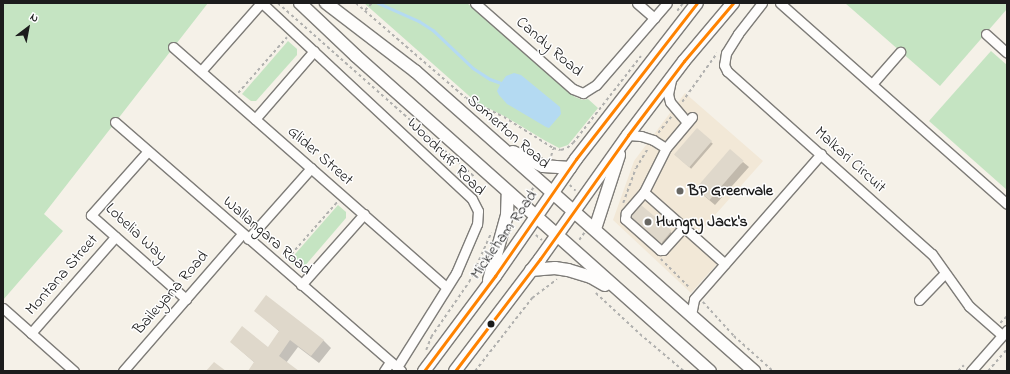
<!DOCTYPE html>
<style>
body{margin:0}
#map{position:relative;width:1010px;height:374px;overflow:hidden;background:#f5f1e8;font-family:"Indie Flower",sans-serif}
div>[style]{position:absolute}
.built>*{inset:0;background:#f2e8d7}
.green>*{inset:0;background:#c5e4c2}
.water>*{inset:0;background:#b4daf2}
.shadow>*{inset:0;background:#0003;transform-origin:0 0}
.stream>*{height:2.5px;margin:-1.25px;padding:0 1.25px;transform-origin:1.25px;border-radius:1.25px;background:#b4daf2}
.building>*{inset:0;background:#dfd8cb;transform-origin:0 0}
.path>*{height:1.5px;margin-top:-0.75px;transform-origin:0;background:repeating-linear-gradient(90deg,#b0b0ae 0 3px,transparent 0 6px)}
.roads{filter:drop-shadow(1px 0 #7e7c78) drop-shadow(-1px 0 #7e7c78) drop-shadow(0 1px #7e7c78) drop-shadow(0 -1px #7e7c78)}
.minor>*{height:9px;margin:-4.5px;padding:0 4.5px;transform-origin:4.5px;border-radius:4.5px;background:#fefdfc}
.major>*{height:12px;margin:-6px;padding:0 6px;transform-origin:6px;border-radius:6px;background:#fefdfc}
.bus-1>*{height:3px;margin:-1.5px;padding:0 1.5px;transform-origin:1.5px;border-radius:1.5px;background:#ff8200}
.dots>*{width:11px;height:11px;translate:-50% -50%;box-sizing:border-box;border:2px solid #fff;border-radius:50%}
span{translate:-50% -50%;white-space:nowrap;text-align:center;line-height:1.15;-webkit-text-stroke:3px #fff;paint-order:stroke}
.street-label{font-size:16px;color:#1c1c1c}
.poi-label{font-size:16px;color:#1c1c1c;font-weight:700}
.left{translate:0 -50%;text-align:left}
.frame{position:absolute;inset:0;border:4px solid #1c1c1c;pointer-events:none}
.north{position:absolute;left:8px;top:8px;width:40px;height:40px;-webkit-text-stroke:3px #fff;paint-order:stroke;rotate:32deg;font-size:11px;font-weight:700;line-height:16px;text-align:center;color:#1c1c1c}
.north::after{content:'';display:block;margin:auto;width:14px;height:18px;background:#1c1c1c;clip-path:polygon(50% 0,100% 100%,50% 72%,0 100%)}
</style>
<div id="map">
<div class="built">
<i style="clip-path:polygon(685px 93px,763px 161px,699px 233px,724px 256px,691px 293px,613px 220px,634px 161px)"></i>
</div>
<div class="green">
<i style="clip-path:polygon(3px 3px,208px 3px,44px 214px,63px 231px,3px 300px)"></i>
<i style="clip-path:polygon(364px 3px,467px 3px,575px 97px,583px 100px,588px 99px,598px 108px,568px 145px,559px 148px,544px 140px,506px 117px,476px 102px)"></i>
<i style="clip-path:polygon(845px 3px,1007px 3px,1007px 9px,940px 86px)"></i>
<i style="clip-path:polygon(288px 41px,297px 49px,297px 55px,256px 101px,251px 101px,242px 94px)"></i>
<i style="clip-path:polygon(991px 51px,1007px 65px,1007px 190px,929px 121px)"></i>
<i style="clip-path:polygon(338px 205px,346px 212px,346px 218px,303px 268px,297px 268px,289px 261px)"></i>
</div>
<div class="water">
<i style="clip-path:polygon(514px 73px,521px 75px,560px 107px,561px 114px,549px 128px,546px 127px,507px 104px,499px 95px,497px 91px,501px 83px,506px 76px)"></i>
</div>
<div class="shadow">
<i style="left:697px;top:130px;width:21px;height:33px;rotate:41deg"></i>
<i style="clip-path:polygon(743px 162px,749px 167px,715px 205px,702px 194px)"></i>
<i style="clip-path:polygon(641px 206px,677px 238px,668px 248px,639px 222px)"></i>
<i style="clip-path:polygon(255px 310px,323px 340px,331px 348px,319px 363px,298px 347px,286px 363px,297px 371px,249px 371px,255px 363px,231px 342px,268px 349px,280px 332px)"></i>
</div>
<div class="stream">
<i style="left:378px;top:3px;width:45px;rotate:23.7deg"></i>
<i style="left:419px;top:21px;width:17px;rotate:33deg"></i>
<i style="left:433px;top:30px;width:55px;rotate:43.5deg"></i>
<i style="left:473px;top:68px;width:20px;rotate:33deg"></i>
<i style="left:490px;top:79px;width:12px;rotate:20deg"></i>
</div>
<div class="building">
<i style="left:697px;top:128px;width:20px;height:35px;rotate:41deg"></i>
<i style="left:730px;top:149px;width:18px;height:52px;rotate:41deg"></i>
<i style="left:641px;top:205px;width:40px;height:16px;rotate:40deg"></i>
<i style="clip-path:polygon(266px 295px,324px 340px,311px 356px,290px 340px,279px 356px,299px 371px,248px 371px,254px 362px,230px 342px,242px 326px,268px 347px,279px 331px,254px 311px)"></i>
<i style="clip-path:polygon(214px 362px,226px 371px,206px 371px)"></i>
</div>
<div class="path">
<i style="left:278px;top:3px;width:264px;rotate:41.5deg"></i>
<i style="left:356px;top:3px;width:145px;rotate:40.8deg"></i>
<i style="left:466px;top:98px;width:42px;rotate:26.6deg"></i>
<i style="left:504px;top:117px;width:58px;rotate:32.3deg"></i>
<i style="left:553px;top:148px;width:8px;rotate:14deg"></i>
<i style="left:561px;top:150px;width:6px;rotate:-18deg"></i>
<i style="left:567px;top:148px;width:8px;rotate:-40deg"></i>
<i style="left:573px;top:143px;width:110px;rotate:-52deg"></i>
<i style="left:365px;top:10px;width:10px;rotate:-45deg"></i>
<i style="left:677px;top:11px;width:10px;rotate:-53deg"></i>
<i style="left:238px;top:93px;width:74px;rotate:-48.8deg"></i>
<i style="left:682px;top:102px;width:60px;rotate:-54.5deg"></i>
<i style="left:658px;top:133px;width:22px;rotate:-51deg"></i>
<i style="left:551px;top:156px;width:7px;rotate:-74deg"></i>
<i style="left:570px;top:185px;width:8px;rotate:45deg"></i>
<i style="left:528px;top:195px;width:9px;rotate:-54deg"></i>
<i style="left:623px;top:203px;width:37px;rotate:-70deg"></i>
<i style="left:636px;top:168px;width:23px;rotate:-59deg"></i>
<i style="left:536px;top:235px;width:8px;rotate:40deg"></i>
<i style="left:579px;top:240px;width:9px;rotate:-54deg"></i>
<i style="left:287px;top:259px;width:76px;rotate:-48.7deg"></i>
<i style="left:661px;top:259px;width:42px;rotate:45deg"></i>
<i style="left:596px;top:293px;width:60px;rotate:43deg"></i>
<i style="left:640px;top:334px;width:57px;rotate:40.1deg"></i>
<i style="left:703px;top:302px;width:46px;rotate:47.6deg"></i>
<i style="left:734px;top:336px;width:52px;rotate:41.9deg"></i>
<i style="left:1000px;top:323px;width:10px;rotate:-45deg"></i>
<i style="left:426px;top:350px;width:14px;rotate:-69deg"></i>
<i style="left:431px;top:337px;width:67px;rotate:-55.4deg"></i>
<i style="left:469px;top:282px;width:54px;rotate:-65.8deg"></i>
<i style="left:475px;top:371px;width:93px;rotate:-52deg"></i>
<i style="left:532px;top:298px;width:31px;rotate:-37deg"></i>
<i style="left:958px;top:371px;width:8px;rotate:-45deg"></i>
<i style="left:988px;top:371px;width:29px;rotate:-49deg"></i>
</div>
<div class="roads">
<div class="minor">
<i style="left:262px;top:3px;width:287px;rotate:43deg"></i>
<i style="left:472px;top:199px;width:13px;rotate:63deg"></i>
<i style="left:478px;top:211px;width:13px;rotate:94deg"></i>
<i style="left:477px;top:224px;width:53px;rotate:113.2deg"></i>
<i style="left:456px;top:273px;width:111px;rotate:122.1deg"></i>
<i style="left:475px;top:3px;width:130px;rotate:41.3deg"></i>
<i style="left:573px;top:89px;width:11px;rotate:22deg"></i>
<i style="left:583px;top:93px;width:15px;rotate:-32deg"></i>
<i style="left:596px;top:85px;width:108px;rotate:-49.1deg"></i>
<i style="left:637px;top:3px;width:23px;rotate:41deg"></i>
<i style="left:762px;top:3px;width:39px;rotate:128deg"></i>
<i style="left:738px;top:34px;width:22px;rotate:122deg"></i>
<i style="left:726px;top:53px;width:12px;rotate:99deg"></i>
<i style="left:724px;top:65px;width:7px;rotate:63deg"></i>
<i style="left:727px;top:71px;width:275px;rotate:41.8deg"></i>
<i style="left:932px;top:254px;width:64px;rotate:54.6deg"></i>
<i style="left:969px;top:306px;width:44px;rotate:41.3deg"></i>
<i style="left:780px;top:3px;width:303px;rotate:41.5deg"></i>
<i style="left:986px;top:34px;width:28px;rotate:42deg"></i>
<i style="left:173px;top:47px;width:363px;rotate:41.3deg"></i>
<i style="left:201px;top:71px;width:91px;rotate:-48.6deg"></i>
<i style="left:671px;top:80px;width:14px;rotate:102deg"></i>
<i style="left:668px;top:94px;width:8px;rotate:76deg"></i>
<i style="left:670px;top:102px;width:26px;rotate:50deg"></i>
<i style="left:872px;top:84px;width:43px;rotate:-48.8deg"></i>
<i style="left:692px;top:117px;width:40px;rotate:130deg"></i>
<i style="left:666px;top:148px;width:49px;rotate:116.6deg"></i>
<i style="left:644px;top:192px;width:108px;rotate:41.6deg"></i>
<i style="left:255px;top:119px;width:90px;rotate:-49.1deg"></i>
<i style="left:115px;top:122px;width:379px;rotate:41deg"></i>
<i style="left:628px;top:135px;width:13px;rotate:4deg"></i>
<i style="left:641px;top:136px;width:13px;rotate:18deg"></i>
<i style="left:653px;top:140px;width:15px;rotate:32deg"></i>
<i style="left:148px;top:151px;width:86px;rotate:131.7deg"></i>
<i style="left:91px;top:215px;width:127px;rotate:41.5deg"></i>
<i style="left:644px;top:192px;width:28px;rotate:131deg"></i>
<i style="left:626px;top:213px;width:6px;rotate:99deg"></i>
<i style="left:625px;top:219px;width:47px;rotate:41.5deg"></i>
<i style="left:660px;top:250px;width:3px"></i>
<i style="left:663px;top:250px;width:31px;rotate:-48deg"></i>
<i style="left:248px;top:239px;width:95px;rotate:-48.4deg"></i>
<i style="left:301px;top:285px;width:95px;rotate:-48.4deg"></i>
<i style="left:919px;top:300px;width:37px;rotate:-46deg"></i>
<i style="left:3px;top:308px;width:95px;rotate:41.6deg"></i>
<i style="left:691px;top:315px;width:16px;rotate:-79deg"></i>
<i style="left:694px;top:299px;width:193px;rotate:-48.8deg"></i>
<i style="left:31px;top:333px;width:128px;rotate:-48.8deg"></i>
<i style="left:123px;top:371px;width:181px;rotate:-49deg"></i>
<i style="left:384px;top:371px;width:11px;rotate:-56deg"></i>
<i style="left:971px;top:371px;width:55px;rotate:-48.7deg"></i>
</div>
<div class="major">
<i style="left:300px;top:3px;width:77px;rotate:43.4deg"></i>
<i style="left:356px;top:56px;width:474px;rotate:41.7deg"></i>
<i style="left:326px;top:3px;width:112px;rotate:37.4deg"></i>
<i style="left:415px;top:71px;width:453px;rotate:41.5deg"></i>
<i style="left:513px;top:152px;width:33px;rotate:25deg"></i>
<i style="left:543px;top:166px;width:27px;rotate:4deg"></i>
<i style="left:595px;top:229px;width:78px;rotate:-72deg"></i>
<i style="left:531px;top:270px;width:24px;rotate:-5deg"></i>
<i style="left:555px;top:268px;width:13px;rotate:9deg"></i>
<i style="left:568px;top:270px;width:24px;rotate:17deg"></i>
<i style="left:591px;top:277px;width:16px;rotate:30deg"></i>
<i style="left:489px;top:280px;width:67px;rotate:-74.5deg"></i>
<i style="left:507px;top:215px;width:23px;rotate:-88deg"></i>
<i style="left:424px;top:371px;width:119px;rotate:-53.2deg"></i>
<i style="left:495px;top:276px;width:142px;rotate:-55.3deg"></i>
<i style="left:576px;top:159px;width:197px;rotate:-52.2deg"></i>
<i style="left:455px;top:371px;width:141px;rotate:-52.8deg"></i>
<i style="left:540px;top:259px;width:152px;rotate:-54.6deg"></i>
<i style="left:628px;top:135px;width:93px;rotate:-52.9deg"></i>
<i style="left:684px;top:61px;width:76px;rotate:-49.8deg"></i>
</div>
</div>
<div class="bus-1">
<i style="left:424px;top:371px;width:119px;rotate:-53.2deg"></i>
<i style="left:495px;top:276px;width:142px;rotate:-55.3deg"></i>
<i style="left:576px;top:159px;width:197px;rotate:-52.2deg"></i>
<i style="left:455px;top:371px;width:141px;rotate:-52.8deg"></i>
<i style="left:540px;top:259px;width:152px;rotate:-54.6deg"></i>
<i style="left:628px;top:135px;width:93px;rotate:-52.9deg"></i>
<i style="left:684px;top:61px;width:76px;rotate:-49.8deg"></i>
</div>
<div class="dots">
<i style="left:680px;top:191px;background:#686763"></i>
<i style="left:648px;top:222px;background:#686763"></i>
<i style="left:491px;top:324px;background:#1c1c1c"></i>
</div>
<div class="street-label">
<span style="left:549px;top:47px;rotate:41deg">Candy Road</span>
<span style="left:508px;top:132px;rotate:41deg">Somerton Road</span>
<span style="left:320px;top:156px;rotate:41deg">Glider Street</span>
<span style="left:446px;top:157px;rotate:45deg">Woodruff Road</span>
<span style="left:850px;top:160px;rotate:42deg">Malkari Circuit</span>
<span style="left:136px;top:233px;rotate:43deg">Lobelia Way</span>
<span style="left:504px;top:235px;rotate:-55deg">Mickleham Road</span>
<span style="left:267px;top:236px;rotate:41deg">Wallangara Road</span>
<span style="left:62px;top:275px;rotate:-49deg">Montana Street</span>
<span style="left:171px;top:293px;rotate:-49deg">Baileyana Road</span>
</div>
<div class="poi-label">
<span class="left" style="left:688px;top:191px">BP Greenvale</span>
<span class="left" style="left:656px;top:222px">Hungry Jack's</span>
</div>
<div class="frame"></div>
<div class="north">N</div>
</div>
